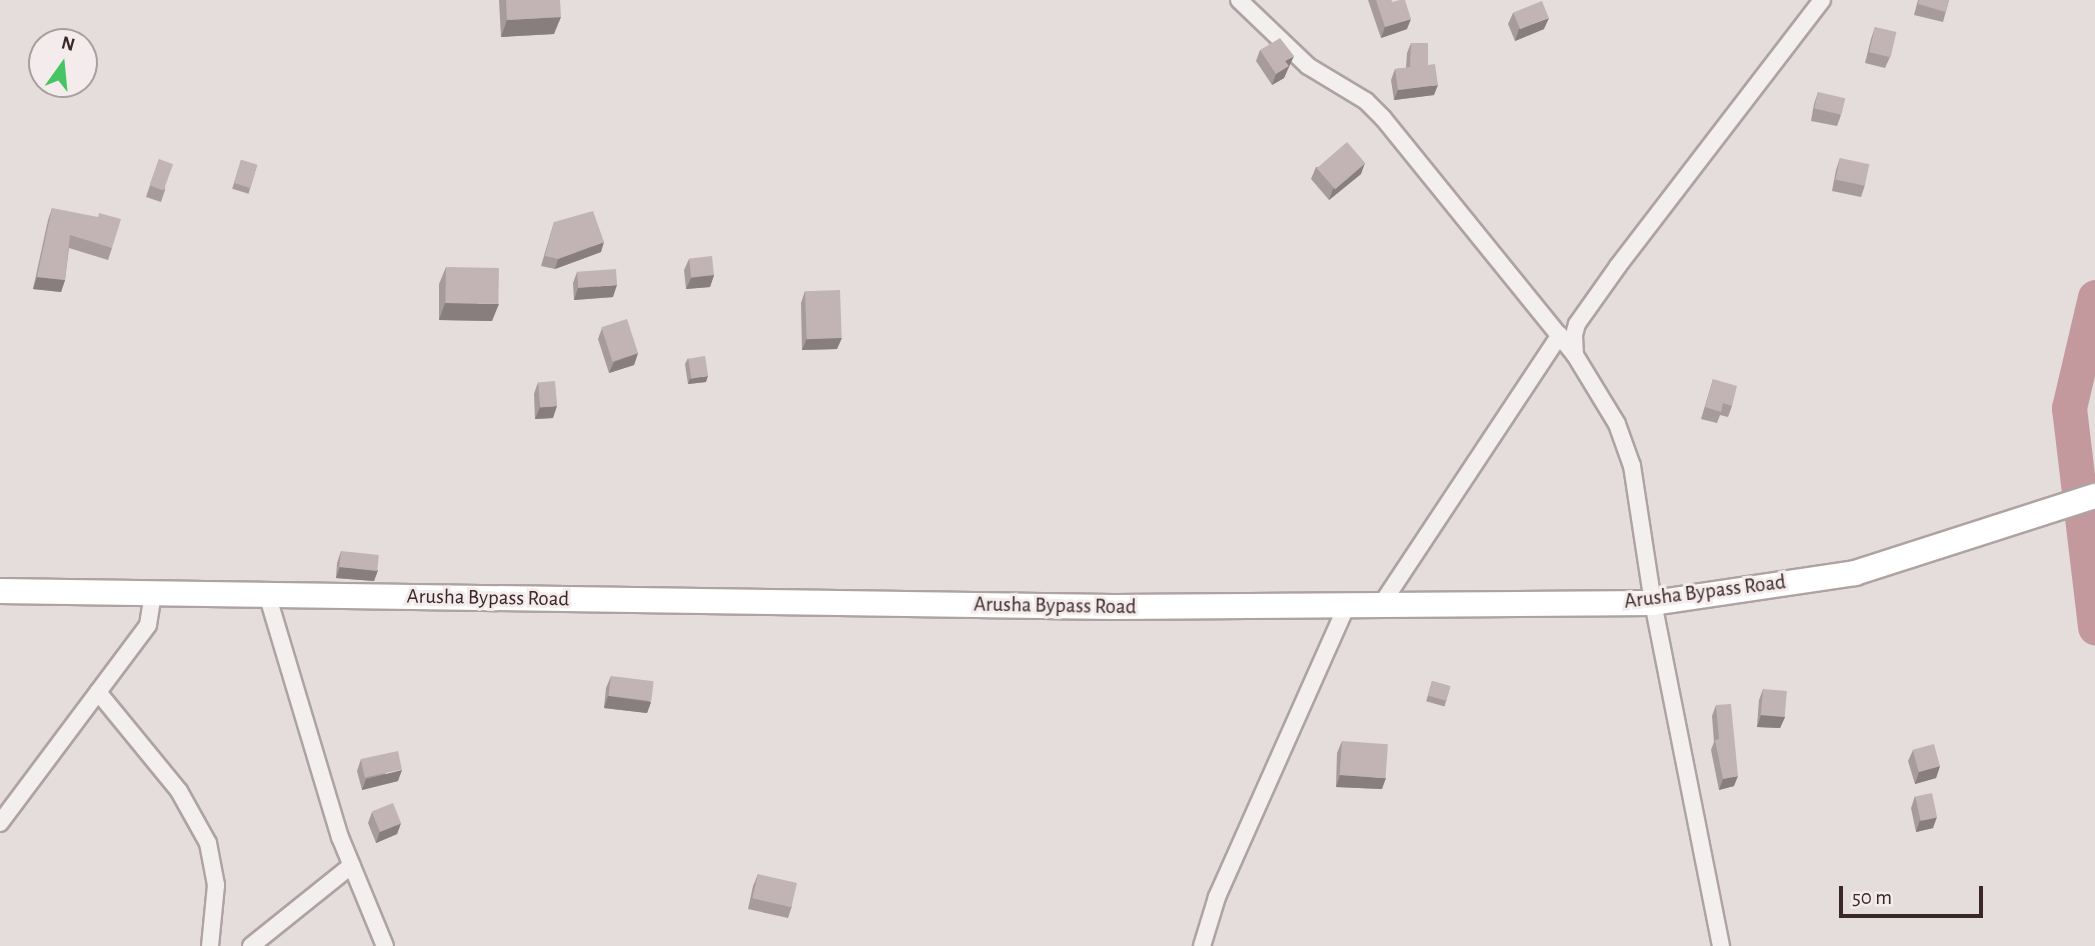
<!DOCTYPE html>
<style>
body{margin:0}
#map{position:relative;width:2095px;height:946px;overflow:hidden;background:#e5dcdc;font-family:"Alegreya Sans",sans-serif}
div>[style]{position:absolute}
.river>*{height:35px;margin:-17.5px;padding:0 17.5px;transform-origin:17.5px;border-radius:17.5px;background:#c4999d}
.roads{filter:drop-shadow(2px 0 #afa2a2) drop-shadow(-2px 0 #afa2a2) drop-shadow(0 2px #afa2a2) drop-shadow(0 -2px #afa2a2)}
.minor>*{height:16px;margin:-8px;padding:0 8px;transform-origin:8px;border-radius:8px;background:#f4efef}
.primary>*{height:24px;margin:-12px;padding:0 12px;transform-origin:12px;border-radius:12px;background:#fff}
.wall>*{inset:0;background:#a79b9b;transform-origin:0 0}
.shaded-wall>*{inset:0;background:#887e7e}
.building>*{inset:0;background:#c2b4b4;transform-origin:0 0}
span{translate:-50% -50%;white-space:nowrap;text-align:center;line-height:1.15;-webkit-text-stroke:6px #f3ebec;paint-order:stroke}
.street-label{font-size:21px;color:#3b2727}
.north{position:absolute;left:28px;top:28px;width:70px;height:70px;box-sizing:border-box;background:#f3ebec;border:2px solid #a99d9d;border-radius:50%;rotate:15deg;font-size:19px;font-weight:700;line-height:28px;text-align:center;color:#3b2727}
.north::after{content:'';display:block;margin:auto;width:24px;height:32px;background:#47c564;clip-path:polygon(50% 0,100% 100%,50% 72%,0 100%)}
.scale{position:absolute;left:1839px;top:886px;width:144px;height:32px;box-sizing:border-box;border:4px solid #3b2727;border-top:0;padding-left:9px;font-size:21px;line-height:24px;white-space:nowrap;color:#3b2727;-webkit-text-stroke:5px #f3ebec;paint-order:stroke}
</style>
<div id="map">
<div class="river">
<i style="left:2095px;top:297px;width:114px;rotate:103.2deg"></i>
<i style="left:2069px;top:408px;width:221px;rotate:83.2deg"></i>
</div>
<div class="roads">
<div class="minor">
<i style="left:1239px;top:0;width:95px;rotate:43.7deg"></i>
<i style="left:1308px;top:66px;width:68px;rotate:31.1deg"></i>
<i style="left:1366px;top:101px;width:24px;rotate:45deg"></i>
<i style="left:1383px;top:118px;width:305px;rotate:51deg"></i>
<i style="left:267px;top:594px;width:254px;rotate:73.3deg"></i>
<i style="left:340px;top:837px;width:118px;rotate:67.6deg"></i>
<i style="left:1381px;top:605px;width:324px;rotate:-56.5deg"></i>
<i style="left:98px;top:692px;width:128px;rotate:50.7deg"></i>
<i style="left:179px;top:791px;width:60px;rotate:60.9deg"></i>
<i style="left:208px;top:843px;width:43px;rotate:79.2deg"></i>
<i style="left:216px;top:885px;width:61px;rotate:95.6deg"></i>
<i style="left:0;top:823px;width:247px;rotate:-53.2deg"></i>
<i style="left:148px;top:625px;width:32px;rotate:-81deg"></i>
<i style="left:251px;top:946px;width:129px;rotate:-38.7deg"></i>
<i style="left:1202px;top:946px;width:51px;rotate:-73deg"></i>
<i style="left:1217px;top:897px;width:320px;rotate:-66deg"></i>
<i style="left:1721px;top:946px;width:350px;rotate:-101.2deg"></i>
<i style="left:1653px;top:603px;width:139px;rotate:-98.7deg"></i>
<i style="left:1632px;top:466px;width:45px;rotate:-109.7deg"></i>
<i style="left:1617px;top:424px;width:81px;rotate:-121.3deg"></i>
<i style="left:1575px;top:355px;width:20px;rotate:-93deg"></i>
<i style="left:1574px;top:335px;width:11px;rotate:-75deg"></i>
<i style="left:1577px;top:324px;width:71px;rotate:-54.7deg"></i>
<i style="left:1618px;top:266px;width:335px;rotate:-52.5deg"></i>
</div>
<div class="primary">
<i style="left:0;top:591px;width:1114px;rotate:0.82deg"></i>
<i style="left:1114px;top:607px;width:539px;rotate:-0.43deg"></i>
<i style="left:1653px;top:603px;width:204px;rotate:-8.4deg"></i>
<i style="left:1855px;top:573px;width:252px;rotate:-17.8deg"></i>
</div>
</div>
<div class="wall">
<i style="clip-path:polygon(499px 0,560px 0,554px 34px,501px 37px)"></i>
<i style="clip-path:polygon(1368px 0,1391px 0,1407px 29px,1381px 38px)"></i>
<i style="clip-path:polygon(1918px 0,1949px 0,1943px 22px,1914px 15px)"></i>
<i style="clip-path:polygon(1513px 13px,1544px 29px,1515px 41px,1508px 24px)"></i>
<i style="clip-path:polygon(1875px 27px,1890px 57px,1885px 68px,1865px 63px,1871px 39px)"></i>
<i style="clip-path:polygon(1411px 43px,1428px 65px,1434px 95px,1394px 100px,1391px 80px,1395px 69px,1406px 68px,1407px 53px)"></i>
<i style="clip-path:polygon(1260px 50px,1289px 67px,1288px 68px,1284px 78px,1272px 85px,1256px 61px)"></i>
<i style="clip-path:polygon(1818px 92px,1841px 115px,1837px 126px,1811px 121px,1814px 104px)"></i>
<i style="clip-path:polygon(1840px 158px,1865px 185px,1861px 197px,1832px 191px,1836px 170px)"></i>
<i style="clip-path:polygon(159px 159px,165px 190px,161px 202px,146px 197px)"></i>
<i style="left:241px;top:160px;width:17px;height:30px;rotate:17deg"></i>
<i style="clip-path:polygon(1316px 167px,1361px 174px,1329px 200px,1311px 179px)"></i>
<i style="clip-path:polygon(52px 208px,112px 248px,108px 260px,69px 248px,65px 280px,61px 292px,33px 289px,48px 220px)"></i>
<i style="clip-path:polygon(554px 222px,601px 252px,555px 269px,541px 266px)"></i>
<i style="clip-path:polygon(689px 259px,714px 275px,710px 287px,686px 289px,684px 270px)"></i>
<i style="clip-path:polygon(446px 267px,492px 321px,439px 320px,439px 284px)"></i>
<i style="clip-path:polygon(577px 272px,613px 297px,574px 300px,573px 283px)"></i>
<i style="clip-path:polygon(805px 291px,837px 349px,802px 350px,801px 303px)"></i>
<i style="clip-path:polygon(602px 328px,638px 353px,634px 365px,609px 373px,598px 339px)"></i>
<i style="clip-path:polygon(688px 358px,706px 382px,688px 384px,685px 364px)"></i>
<i style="clip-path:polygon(1713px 379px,1732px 406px,1728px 417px,1720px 415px,1717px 423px,1701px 419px)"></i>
<i style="clip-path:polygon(538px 382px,553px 418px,535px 419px,534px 394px)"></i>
<i style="clip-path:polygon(341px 551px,378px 570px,374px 581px,336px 578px,337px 563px)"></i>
<i style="clip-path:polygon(611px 676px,651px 702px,647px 713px,604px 708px,606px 688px)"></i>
<i style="left:1432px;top:681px;width:19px;height:21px;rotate:16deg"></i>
<i style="clip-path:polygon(1763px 689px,1785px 717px,1780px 728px,1757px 727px,1759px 700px)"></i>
<i style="clip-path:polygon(1716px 705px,1734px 786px,1719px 790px,1711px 750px,1714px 742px,1712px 716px)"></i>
<i style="clip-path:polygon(1342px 741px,1382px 789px,1336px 787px,1337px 753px)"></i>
<i style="clip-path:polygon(1913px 750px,1940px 766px,1936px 778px,1915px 784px,1908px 761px)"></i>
<i style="clip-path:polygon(361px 759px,398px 781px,362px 790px,357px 771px)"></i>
<i style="clip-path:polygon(1915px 796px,1933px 828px,1916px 832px,1911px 808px)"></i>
<i style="clip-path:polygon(372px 812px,401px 823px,397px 834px,376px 843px,368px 823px)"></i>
<i style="clip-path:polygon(758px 874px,792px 906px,788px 918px,748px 909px,753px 886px)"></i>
</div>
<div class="shaded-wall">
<i style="clip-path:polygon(561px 17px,554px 34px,501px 37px,507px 20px)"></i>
<i style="clip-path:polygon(1549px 18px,1544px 29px,1515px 41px,1519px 29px)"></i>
<i style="clip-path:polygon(1411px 19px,1407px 29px,1381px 38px,1385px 27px)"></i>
<i style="clip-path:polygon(1294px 56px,1284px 78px,1272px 85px,1276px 74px,1285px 61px)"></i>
<i style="clip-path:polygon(1438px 85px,1434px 95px,1394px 100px,1398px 90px)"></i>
<i style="clip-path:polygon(1365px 163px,1361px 174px,1329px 200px,1333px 189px)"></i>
<i style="clip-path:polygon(604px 242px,601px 252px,555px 269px,558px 259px)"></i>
<i style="clip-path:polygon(714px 275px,710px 287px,686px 289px,691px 278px)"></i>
<i style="clip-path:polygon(37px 277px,65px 280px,61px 292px,33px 289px)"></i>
<i style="clip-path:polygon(617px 285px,613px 297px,574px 300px,578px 288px)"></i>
<i style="clip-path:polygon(445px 303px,499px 304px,492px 321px,439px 320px)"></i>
<i style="clip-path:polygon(807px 338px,842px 338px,837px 349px,802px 350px)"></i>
<i style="clip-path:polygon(638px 353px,634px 365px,609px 373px,614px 362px)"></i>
<i style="clip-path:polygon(708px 376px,706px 382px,688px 384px,690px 379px)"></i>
<i style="clip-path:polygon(557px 406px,553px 418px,535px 419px,540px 407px)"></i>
<i style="clip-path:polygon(340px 567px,378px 570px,374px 581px,336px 578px)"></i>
<i style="clip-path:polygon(608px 696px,651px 702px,647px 713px,604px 708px)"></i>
<i style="clip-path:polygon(1761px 715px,1785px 717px,1780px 728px,1757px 727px)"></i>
<i style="clip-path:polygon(1940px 766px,1936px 778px,1915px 784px,1919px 772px)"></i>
<i style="clip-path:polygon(402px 770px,398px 781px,362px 790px,366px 779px)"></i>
<i style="clip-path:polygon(1340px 775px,1386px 778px,1382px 789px,1336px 787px)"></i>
<i style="clip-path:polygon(1738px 776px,1734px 786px,1719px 790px,1723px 779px)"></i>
<i style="clip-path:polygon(1937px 817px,1933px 828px,1916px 832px,1920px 820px)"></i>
<i style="clip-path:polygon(401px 823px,397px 834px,376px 843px,380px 831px)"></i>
</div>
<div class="building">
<i style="clip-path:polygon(506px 0,560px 0,561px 17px,507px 20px)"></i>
<i style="clip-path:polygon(1376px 0,1391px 0,1392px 2px,1400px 0,1405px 0,1411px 19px,1385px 27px)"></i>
<i style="clip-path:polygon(1919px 0,1949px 0,1946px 12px,1918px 4px)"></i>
<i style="left:1542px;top:1px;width:18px;height:31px;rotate:68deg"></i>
<i style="left:1875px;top:27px;width:22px;height:26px;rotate:13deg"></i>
<i style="clip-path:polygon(1280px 38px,1294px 56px,1285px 61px,1289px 66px,1276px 74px,1260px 50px)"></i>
<i style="clip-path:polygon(1411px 43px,1428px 43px,1428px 65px,1435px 64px,1438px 85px,1398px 90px,1395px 69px,1410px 67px)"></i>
<i style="left:1818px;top:92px;width:28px;height:17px;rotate:13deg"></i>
<i style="left:1347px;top:142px;width:28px;height:40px;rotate:49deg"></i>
<i style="left:1840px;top:158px;width:30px;height:22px;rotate:12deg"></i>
<i style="left:159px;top:159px;width:15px;height:28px;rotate:20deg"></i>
<i style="left:241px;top:160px;width:17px;height:24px;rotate:17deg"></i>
<i style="clip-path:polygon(52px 208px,98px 217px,99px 213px,121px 219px,112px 248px,70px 235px,65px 280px,37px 277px)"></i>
<i style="clip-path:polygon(593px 211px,604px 242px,558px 259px,545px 256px,554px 222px)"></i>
<i style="left:712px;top:256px;width:19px;height:23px;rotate:84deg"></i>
<i style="left:446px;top:267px;width:53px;height:36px;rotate:1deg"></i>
<i style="left:616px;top:269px;width:16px;height:39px;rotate:86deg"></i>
<i style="left:840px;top:290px;width:48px;height:35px;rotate:88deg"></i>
<i style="left:627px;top:319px;width:36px;height:27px;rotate:72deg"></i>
<i style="left:705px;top:356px;width:20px;height:17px;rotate:81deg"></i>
<i style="clip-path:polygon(1713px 379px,1737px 386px,1732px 406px,1723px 403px,1721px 412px,1705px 407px)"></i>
<i style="left:555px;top:381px;width:25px;height:17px;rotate:85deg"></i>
<i style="left:341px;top:551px;width:38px;height:16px;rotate:6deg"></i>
<i style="left:611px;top:676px;width:43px;height:20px;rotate:7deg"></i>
<i style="left:1432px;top:681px;width:19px;height:15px;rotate:16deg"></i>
<i style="left:1763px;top:689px;width:24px;height:26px;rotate:5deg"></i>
<i style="clip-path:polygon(1731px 704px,1738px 776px,1723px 779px,1715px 740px,1719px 739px,1716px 705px)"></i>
<i style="left:1342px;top:741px;width:46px;height:34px;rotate:4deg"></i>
<i style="left:1934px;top:744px;width:23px;height:22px;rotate:75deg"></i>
<i style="left:398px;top:751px;width:19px;height:38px;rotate:78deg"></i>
<i style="left:1932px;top:793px;width:25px;height:17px;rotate:78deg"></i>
<i style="left:393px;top:803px;width:22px;height:23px;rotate:68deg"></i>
<i style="left:758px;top:874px;width:40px;height:25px;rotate:13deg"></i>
</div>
<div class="street-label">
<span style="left:1705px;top:592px;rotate:-7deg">Arusha Bypass Road</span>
<span style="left:488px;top:598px;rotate:1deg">Arusha Bypass Road</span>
<span style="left:1055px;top:606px;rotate:1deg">Arusha Bypass Road</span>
</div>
<div class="north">N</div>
<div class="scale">50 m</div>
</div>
